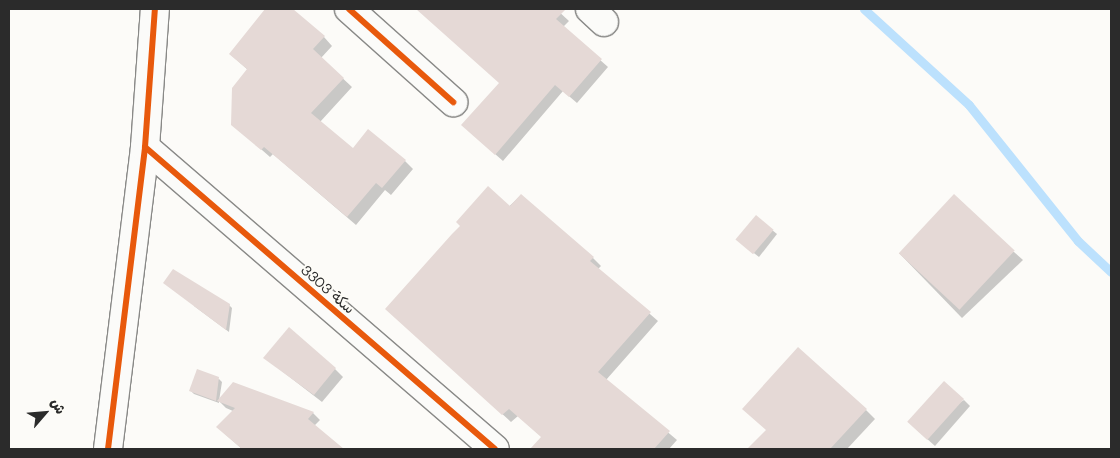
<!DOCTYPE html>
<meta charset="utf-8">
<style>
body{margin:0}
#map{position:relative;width:1120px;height:458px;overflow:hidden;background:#fcfbf8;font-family:Mali,"Playpen Sans Arabic",sans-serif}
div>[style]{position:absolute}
.shadow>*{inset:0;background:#0003}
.stream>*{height:9px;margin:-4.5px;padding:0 4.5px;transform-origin:4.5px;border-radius:4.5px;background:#bce1fd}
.building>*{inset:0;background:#e5d9d6;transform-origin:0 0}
.roads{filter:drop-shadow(1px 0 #898987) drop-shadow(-1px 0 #898987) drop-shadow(0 1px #898987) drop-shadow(0 -1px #898987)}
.street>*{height:28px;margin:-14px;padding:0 14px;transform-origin:14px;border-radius:14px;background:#fbfbf9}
.cycleway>*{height:6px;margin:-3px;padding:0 3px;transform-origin:3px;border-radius:3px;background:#e8590c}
span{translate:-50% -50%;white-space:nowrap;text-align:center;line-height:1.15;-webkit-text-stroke:4px #fdfcf7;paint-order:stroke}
.street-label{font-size:15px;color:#2b2b2b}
.frame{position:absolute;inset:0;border:10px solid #2b2b2b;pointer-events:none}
.north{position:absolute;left:20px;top:388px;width:50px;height:50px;-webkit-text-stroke:4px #fdfcf7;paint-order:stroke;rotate:63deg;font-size:14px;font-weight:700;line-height:20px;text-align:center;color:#2b2b2b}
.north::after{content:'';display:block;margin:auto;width:18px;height:22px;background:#2b2b2b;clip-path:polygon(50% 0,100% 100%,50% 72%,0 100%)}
</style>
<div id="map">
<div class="shadow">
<i style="clip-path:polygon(267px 9px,282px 9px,324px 37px,332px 46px,321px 58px,352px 87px,320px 122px,353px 149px,405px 161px,413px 169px,391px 195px,385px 190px,356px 225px,273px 154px,270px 157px,232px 124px,248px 70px,230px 54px)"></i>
<i style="clip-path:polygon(428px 9px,556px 9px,569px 21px,563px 27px,608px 67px,577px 103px,563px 91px,503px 161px,470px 132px,501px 83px,423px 14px)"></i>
<i style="clip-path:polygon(521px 195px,593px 258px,601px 266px,598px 269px,658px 321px,606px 380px,677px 440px,669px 449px,542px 449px,537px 444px,542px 437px,518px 416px,511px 422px,395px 317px)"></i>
<i style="clip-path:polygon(756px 217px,777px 234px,759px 257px,741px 243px)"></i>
<i style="clip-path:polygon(1014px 252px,1023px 260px,962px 318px,899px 253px)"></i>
<i style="clip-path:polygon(229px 305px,232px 308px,229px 332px,194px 306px)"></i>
<i style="clip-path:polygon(265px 358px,335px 369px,343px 377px,322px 402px)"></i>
<i style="clip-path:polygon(219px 379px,222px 382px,219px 401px,313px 413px,320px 420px,314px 426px,342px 449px,242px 449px,225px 434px,233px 411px,226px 408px,219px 401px,219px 403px,194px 394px,191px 391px)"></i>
<i style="clip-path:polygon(964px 400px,970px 406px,935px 446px,916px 429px)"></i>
<i style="clip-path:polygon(866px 410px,875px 419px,847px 449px,766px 449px,757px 440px)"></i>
</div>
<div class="stream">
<i style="left:864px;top:9px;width:142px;rotate:42.4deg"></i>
<i style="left:969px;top:105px;width:174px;rotate:51.3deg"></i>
<i style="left:1078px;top:241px;width:45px;rotate:43.2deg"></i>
</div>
<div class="building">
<i style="clip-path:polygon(265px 9px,293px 9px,325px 36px,313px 49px,344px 78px,311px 113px,353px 148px,368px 129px,406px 160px,382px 188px,376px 183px,347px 217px,264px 147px,261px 150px,231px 125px,232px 88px,247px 69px,229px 54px)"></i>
<i style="clip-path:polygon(416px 9px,566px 9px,556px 19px,602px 59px,569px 97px,555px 85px,495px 155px,461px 125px,499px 83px)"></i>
<i style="clip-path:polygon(488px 186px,510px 206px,521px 194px,594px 257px,590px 261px,651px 312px,598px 372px,670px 431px,654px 449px,530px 449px,541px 437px,509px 409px,502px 415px,385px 309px,452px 234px,460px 226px,456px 222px)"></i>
<i style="left:954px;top:194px;width:83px;height:81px;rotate:43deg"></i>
<i style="left:756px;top:215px;width:23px;height:32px;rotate:40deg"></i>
<i style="clip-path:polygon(173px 269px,230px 304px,226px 330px,163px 283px)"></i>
<i style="clip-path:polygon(289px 327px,336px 368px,314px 395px,263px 358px)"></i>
<i style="clip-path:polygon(798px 347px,867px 409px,830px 449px,747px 449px,766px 430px,742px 409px)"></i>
<i style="clip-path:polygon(197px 369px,219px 377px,216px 401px,189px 391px)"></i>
<i style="left:944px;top:381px;width:27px;height:55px;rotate:42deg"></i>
<i style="clip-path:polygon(233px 382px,314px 412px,308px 419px,344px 449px,242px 449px,216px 427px,235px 408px,217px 401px)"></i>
</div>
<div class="roads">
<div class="street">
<i style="left:349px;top:9px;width:140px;rotate:41.8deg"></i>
<i style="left:590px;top:9px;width:19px;rotate:43deg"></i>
<i style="left:145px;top:147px;width:462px;rotate:40.8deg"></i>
<i style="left:108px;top:449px;width:304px;rotate:-83deg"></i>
<i style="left:145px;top:147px;width:138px;rotate:-85.9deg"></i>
</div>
</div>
<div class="cycleway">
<i style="left:349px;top:9px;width:140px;rotate:41.8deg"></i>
<i style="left:145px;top:147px;width:462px;rotate:40.8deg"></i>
<i style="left:108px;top:449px;width:304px;rotate:-83deg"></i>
<i style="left:145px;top:147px;width:138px;rotate:-85.9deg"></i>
</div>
<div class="street-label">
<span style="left:328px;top:289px;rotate:41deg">سكة 3303</span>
</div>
<div class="frame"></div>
<div class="north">ش</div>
</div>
